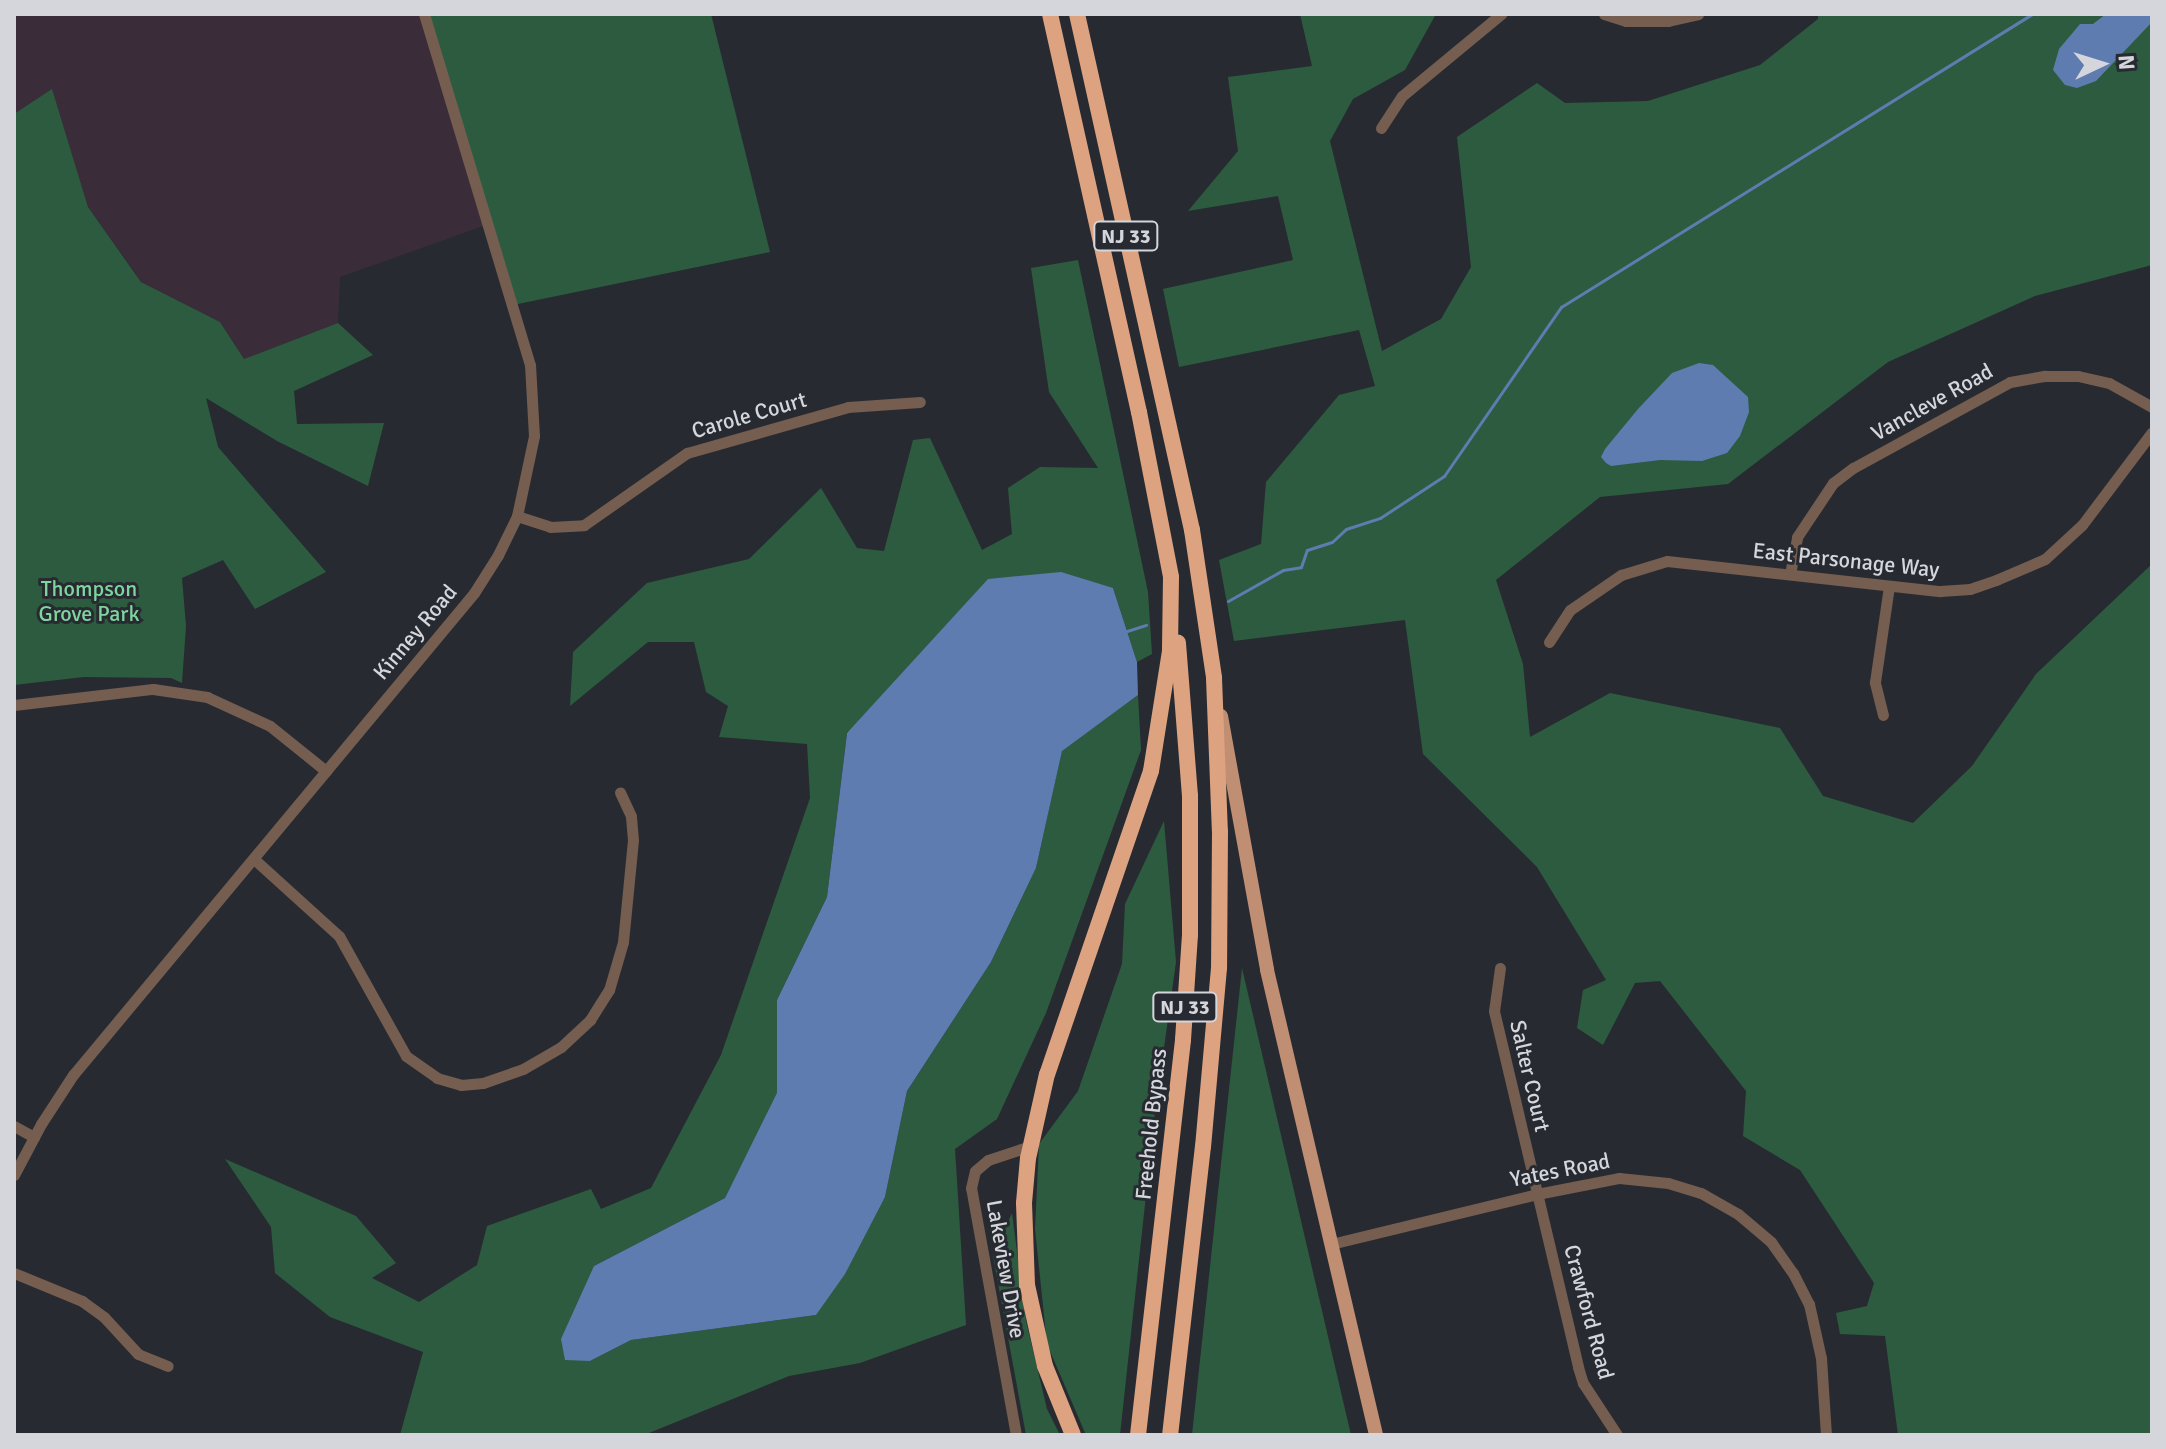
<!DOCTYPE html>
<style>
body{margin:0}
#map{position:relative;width:2166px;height:1449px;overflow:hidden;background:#272b31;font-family:Signika,sans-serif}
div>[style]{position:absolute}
.industrial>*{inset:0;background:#3b2c39}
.green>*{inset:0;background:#2d5b3f}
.water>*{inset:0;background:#5e7caf}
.stream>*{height:3px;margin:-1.5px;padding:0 1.5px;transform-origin:1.5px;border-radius:1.5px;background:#5e7caf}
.minor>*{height:11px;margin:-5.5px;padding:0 5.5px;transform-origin:5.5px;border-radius:5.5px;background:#755d50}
.major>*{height:14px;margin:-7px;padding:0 7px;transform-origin:7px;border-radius:7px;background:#c08e73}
.highway>*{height:16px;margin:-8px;padding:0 8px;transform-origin:8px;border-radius:8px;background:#dda280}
span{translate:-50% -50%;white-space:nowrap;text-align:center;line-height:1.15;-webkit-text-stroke:6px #272b31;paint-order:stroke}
.shield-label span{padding:2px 6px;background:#272b31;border:2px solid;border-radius:6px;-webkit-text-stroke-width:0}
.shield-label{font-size:20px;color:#d4d6db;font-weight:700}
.street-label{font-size:22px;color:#d4d6db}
.park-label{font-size:22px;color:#7fd59e}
.frame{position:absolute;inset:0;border:16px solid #d4d6db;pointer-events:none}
.north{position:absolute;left:2062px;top:24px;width:80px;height:80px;-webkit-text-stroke:6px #272b31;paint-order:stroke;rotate:86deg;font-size:22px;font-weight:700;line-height:32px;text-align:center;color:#d4d6db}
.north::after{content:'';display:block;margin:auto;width:28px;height:36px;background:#d4d6db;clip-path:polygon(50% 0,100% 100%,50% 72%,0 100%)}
</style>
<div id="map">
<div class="industrial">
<i style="clip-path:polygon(14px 14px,424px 14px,489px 224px,340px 277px,338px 323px,244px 359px,220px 322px,141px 282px,134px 271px,88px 207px,52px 90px,14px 114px)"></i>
</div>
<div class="green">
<i style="clip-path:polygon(424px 14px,711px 14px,770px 252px,513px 305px)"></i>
<i style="clip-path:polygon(1300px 14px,1436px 14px,1405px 70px,1353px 99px,1330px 141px,1382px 351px,1441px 319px,1471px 267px,1457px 137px,1537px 83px,1565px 103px,1648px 101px,1760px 65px,1818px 19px,1818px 14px,2152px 14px,2152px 265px,2035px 296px,1888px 362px,1728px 484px,1600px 497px,1496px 580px,1523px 664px,1530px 737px,1610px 693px,1780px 728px,1823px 796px,1913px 823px,1972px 766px,2036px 674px,2152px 564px,2152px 1435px,1898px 1435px,1885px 1336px,1840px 1334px,1836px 1313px,1867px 1306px,1874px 1283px,1800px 1170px,1743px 1136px,1746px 1091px,1660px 981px,1635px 983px,1603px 1045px,1577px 1028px,1583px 990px,1606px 980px,1537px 867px,1423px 754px,1405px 620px,1234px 641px,1219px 560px,1261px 544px,1266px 482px,1339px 395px,1375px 386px,1359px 330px,1179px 367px,1163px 289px,1293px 260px,1278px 196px,1188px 211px,1238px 151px,1228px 77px,1312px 66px)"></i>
<i style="clip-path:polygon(52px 89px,88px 207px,141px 282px,220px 322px,244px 359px,338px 323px,373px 355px,294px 391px,297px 424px,384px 423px,368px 486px,277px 441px,206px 398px,218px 447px,326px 572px,255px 609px,223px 560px,182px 578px,186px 626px,182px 683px,171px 678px,84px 677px,14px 685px,14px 114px)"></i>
<i style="clip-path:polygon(1078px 260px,1148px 592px,1152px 654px,1137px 662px,1113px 588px,847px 732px,827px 897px,777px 1000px,778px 1093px,725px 1198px,594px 1266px,590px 1361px,631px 1340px,816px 1315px,885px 1197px,907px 1091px,991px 962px,1036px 868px,1062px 750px,1138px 695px,1141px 750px,1046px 1013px,997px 1119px,955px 1149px,966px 1325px,860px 1363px,789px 1376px,644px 1435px,400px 1435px,423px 1352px,330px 1317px,275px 1273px,271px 1227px,225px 1159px,356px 1216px,396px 1263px,372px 1278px,419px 1302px,477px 1265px,487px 1226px,591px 1189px,601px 1209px,651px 1188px,721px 1055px,810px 798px,807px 744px,719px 737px,728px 706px,706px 692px,694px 642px,648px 642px,570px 706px,573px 652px,647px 583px,749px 559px,821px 488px,857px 548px,884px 551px,913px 440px,930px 438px,982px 550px,1012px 534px,1008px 488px,1040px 467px,1098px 468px,1049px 392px,1031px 268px)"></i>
<i style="clip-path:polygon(1164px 821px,1176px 962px,1155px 1112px,1120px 1435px,1086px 1435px,1047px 1344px,1035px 1229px,1039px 1144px,1078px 1091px,1122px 964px,1125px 904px)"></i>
<i style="clip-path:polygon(1242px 968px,1351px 1435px,1192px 1435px)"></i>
<i style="clip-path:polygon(1012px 1213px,1026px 1321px,1047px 1409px,1060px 1435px,1026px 1435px,993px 1256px)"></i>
</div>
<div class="water">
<i style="clip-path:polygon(2106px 14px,2152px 14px,2152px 22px,2096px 81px,2077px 88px,2065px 85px,2053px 70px,2059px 49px,2080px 24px,2093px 24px)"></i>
<i style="clip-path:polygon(1699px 363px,1713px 365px,1748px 397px,1749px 412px,1740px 436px,1727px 453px,1702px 461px,1660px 460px,1611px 466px,1606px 463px,1601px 457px,1605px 449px,1638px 409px,1672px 373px)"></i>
<i style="clip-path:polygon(1061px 572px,1113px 588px,1137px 662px,1138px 695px,1062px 751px,1036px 868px,991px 962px,907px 1091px,885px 1197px,845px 1274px,816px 1315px,631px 1340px,590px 1361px,565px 1360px,561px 1339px,594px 1266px,725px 1198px,777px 1093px,777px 1000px,827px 897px,847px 733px,988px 579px)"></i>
</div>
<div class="stream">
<i style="left:1228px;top:601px;width:63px;rotate:-29.4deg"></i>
<i style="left:1283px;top:570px;width:18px;rotate:-9deg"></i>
<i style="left:1301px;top:567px;width:18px;rotate:-71deg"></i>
<i style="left:1307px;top:550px;width:26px;rotate:-18deg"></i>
<i style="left:1332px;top:542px;width:19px;rotate:-43deg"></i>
<i style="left:1346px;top:529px;width:36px;rotate:-18deg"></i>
<i style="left:1380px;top:518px;width:77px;rotate:-33.3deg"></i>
<i style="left:1444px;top:476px;width:206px;rotate:-55.3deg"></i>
<i style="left:1561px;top:307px;width:555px;rotate:-31.88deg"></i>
<i style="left:1127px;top:631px;width:20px;rotate:-18deg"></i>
</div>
<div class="minor">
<i style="left:1604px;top:14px;width:23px;rotate:18deg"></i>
<i style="left:1626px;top:21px;width:42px"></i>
<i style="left:1668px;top:21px;width:31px;rotate:-13deg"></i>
<i style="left:1381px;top:128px;width:38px;rotate:-57deg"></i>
<i style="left:1402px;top:96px;width:129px;rotate:-39.6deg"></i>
<i style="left:517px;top:516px;width:35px;rotate:18deg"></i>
<i style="left:550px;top:527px;width:34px;rotate:-3deg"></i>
<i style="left:584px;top:525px;width:126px;rotate:-35deg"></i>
<i style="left:687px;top:453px;width:167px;rotate:-15.9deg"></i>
<i style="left:848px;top:407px;width:72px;rotate:-4deg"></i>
<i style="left:1790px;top:574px;width:38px;rotate:-79deg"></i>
<i style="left:1797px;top:537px;width:65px;rotate:-56.3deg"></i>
<i style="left:1833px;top:483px;width:25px;rotate:-37deg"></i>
<i style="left:1853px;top:468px;width:179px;rotate:-28.7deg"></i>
<i style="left:2010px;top:382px;width:36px;rotate:-10deg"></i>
<i style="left:2045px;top:376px;width:33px"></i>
<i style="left:2078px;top:376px;width:32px;rotate:13deg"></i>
<i style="left:2109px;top:383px;width:49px;rotate:29.2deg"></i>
<i style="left:1549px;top:642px;width:38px;rotate:-57deg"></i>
<i style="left:1570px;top:610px;width:62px;rotate:-34.5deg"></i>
<i style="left:1621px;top:575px;width:48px;rotate:-16.9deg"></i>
<i style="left:1667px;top:561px;width:275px;rotate:6.3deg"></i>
<i style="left:1940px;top:591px;width:30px;rotate:-4deg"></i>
<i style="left:1970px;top:589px;width:28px;rotate:-19deg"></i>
<i style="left:1996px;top:580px;width:53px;rotate:-23.2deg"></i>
<i style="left:2045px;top:559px;width:50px;rotate:-42.6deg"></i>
<i style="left:2082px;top:525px;width:116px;rotate:-53deg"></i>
<i style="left:14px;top:705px;width:140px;rotate:-6.6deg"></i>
<i style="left:153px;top:689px;width:55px;rotate:8.4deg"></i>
<i style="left:207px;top:697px;width:69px;rotate:24.7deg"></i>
<i style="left:270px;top:726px;width:72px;rotate:38.8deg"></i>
<i style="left:1883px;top:715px;width:34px;rotate:-104deg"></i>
<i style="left:1875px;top:682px;width:97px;rotate:-81.7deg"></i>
<i style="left:254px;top:859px;width:115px;rotate:42.2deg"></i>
<i style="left:339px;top:936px;width:137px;rotate:60.8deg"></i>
<i style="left:406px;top:1056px;width:38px;rotate:35deg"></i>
<i style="left:437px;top:1078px;width:25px;rotate:16deg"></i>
<i style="left:461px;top:1085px;width:22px;rotate:-5deg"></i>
<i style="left:483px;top:1083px;width:42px;rotate:-19.3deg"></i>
<i style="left:523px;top:1069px;width:44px;rotate:-30.1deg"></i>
<i style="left:561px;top:1047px;width:40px;rotate:-43deg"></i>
<i style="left:590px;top:1020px;width:36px;rotate:-58deg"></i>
<i style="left:609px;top:990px;width:50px;rotate:-73.7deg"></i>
<i style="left:623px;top:942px;width:102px;rotate:-84.4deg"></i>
<i style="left:633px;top:840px;width:24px;rotate:-95deg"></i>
<i style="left:631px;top:816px;width:26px;rotate:-115deg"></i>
<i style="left:1500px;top:968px;width:43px;rotate:97.9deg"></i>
<i style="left:1494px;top:1011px;width:366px;rotate:76.7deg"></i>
<i style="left:1578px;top:1367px;width:17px;rotate:73deg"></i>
<i style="left:1583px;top:1383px;width:62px;rotate:56.8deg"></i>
<i style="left:14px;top:1126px;width:23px;rotate:29deg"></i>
<i style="left:14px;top:1175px;width:58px;rotate:-62.1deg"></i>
<i style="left:41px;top:1124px;width:59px;rotate:-56.9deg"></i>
<i style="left:73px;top:1075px;width:627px;rotate:-50.24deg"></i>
<i style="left:474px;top:593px;width:45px;rotate:-57.7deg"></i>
<i style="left:498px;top:555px;width:43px;rotate:-64deg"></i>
<i style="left:517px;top:516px;width:82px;rotate:-78deg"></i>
<i style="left:534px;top:436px;width:71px;rotate:-93.2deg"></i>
<i style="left:530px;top:365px;width:367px;rotate:-106.8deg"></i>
<i style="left:1331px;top:1244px;width:212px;rotate:-13.6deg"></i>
<i style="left:1537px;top:1194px;width:84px;rotate:-11deg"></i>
<i style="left:1619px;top:1178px;width:49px;rotate:5.8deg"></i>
<i style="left:1668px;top:1183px;width:34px;rotate:17deg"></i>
<i style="left:1701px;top:1193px;width:43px;rotate:29.6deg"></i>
<i style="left:1738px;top:1214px;width:43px;rotate:40.3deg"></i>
<i style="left:1771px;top:1242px;width:38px;rotate:55deg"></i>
<i style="left:1793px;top:1273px;width:35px;rotate:63deg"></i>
<i style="left:1809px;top:1304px;width:55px;rotate:77.5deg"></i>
<i style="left:1821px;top:1358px;width:77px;rotate:86.3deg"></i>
<i style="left:14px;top:1273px;width:74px;rotate:22.4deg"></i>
<i style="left:82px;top:1301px;width:27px;rotate:36deg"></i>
<i style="left:104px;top:1317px;width:50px;rotate:47.4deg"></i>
<i style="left:138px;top:1354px;width:32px;rotate:22deg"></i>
<i style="left:1016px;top:1435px;width:251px;rotate:-100.3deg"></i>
<i style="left:971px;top:1188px;width:17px;rotate:-77deg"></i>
<i style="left:975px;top:1171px;width:17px;rotate:-40deg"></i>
<i style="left:988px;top:1160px;width:44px;rotate:-18.4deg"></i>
</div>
<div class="major">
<i style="left:1221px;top:716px;width:258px;rotate:79.7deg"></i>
<i style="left:1267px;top:970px;width:478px;rotate:76.8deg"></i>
</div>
<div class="highway">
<i style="left:1050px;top:14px;width:408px;rotate:77.4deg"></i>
<i style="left:1139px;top:412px;width:168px;rotate:79deg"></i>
<i style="left:1171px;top:577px;width:74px;rotate:90.8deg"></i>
<i style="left:1170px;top:651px;width:121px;rotate:99deg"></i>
<i style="left:1151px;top:771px;width:320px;rotate:108.9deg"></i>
<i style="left:1047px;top:1074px;width:86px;rotate:102.7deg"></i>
<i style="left:1028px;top:1158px;width:45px;rotate:95.1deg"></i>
<i style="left:1024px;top:1203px;width:82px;rotate:87.9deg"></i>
<i style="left:1027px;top:1285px;width:83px;rotate:77.5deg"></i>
<i style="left:1045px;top:1366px;width:74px;rotate:67.9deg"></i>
<i style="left:1077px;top:14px;width:529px;rotate:77.44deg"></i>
<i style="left:1192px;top:530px;width:150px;rotate:81.5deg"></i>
<i style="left:1214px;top:678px;width:153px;rotate:87.8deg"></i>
<i style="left:1220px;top:831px;width:137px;rotate:90.4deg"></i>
<i style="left:1219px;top:968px;width:179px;rotate:95.1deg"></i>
<i style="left:1203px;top:1146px;width:291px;rotate:96.5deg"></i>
<i style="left:1138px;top:1435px;width:398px;rotate:-83.5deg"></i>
<i style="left:1183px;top:1040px;width:105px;rotate:-86.2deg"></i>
<i style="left:1190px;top:935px;width:139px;rotate:-90deg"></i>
<i style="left:1190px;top:796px;width:154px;rotate:-94.5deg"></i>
</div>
<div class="shield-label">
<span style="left:1126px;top:236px">NJ 33</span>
<span style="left:1185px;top:1007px">NJ 33</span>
</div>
<div class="street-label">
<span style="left:1932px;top:402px;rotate:-29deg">Vancleve Road</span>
<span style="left:749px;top:415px;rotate:-16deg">Carole Court</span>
<span style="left:1846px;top:560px;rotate:6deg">East Parsonage Way</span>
<span style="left:415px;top:632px;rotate:-50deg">Kinney Road</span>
<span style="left:1530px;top:1076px;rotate:77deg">Salter Court</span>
<span style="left:1151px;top:1124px;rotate:-84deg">Freehold Bypass</span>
<span style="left:1560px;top:1170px;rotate:-11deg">Yates Road</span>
<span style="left:1006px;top:1269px;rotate:80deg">Lakeview Drive</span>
<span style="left:1589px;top:1312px;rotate:75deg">Crawford Road</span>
</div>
<div class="park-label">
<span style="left:89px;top:601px">Thompson<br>Grove Park</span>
</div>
<div class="frame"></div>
<div class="north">N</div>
</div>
